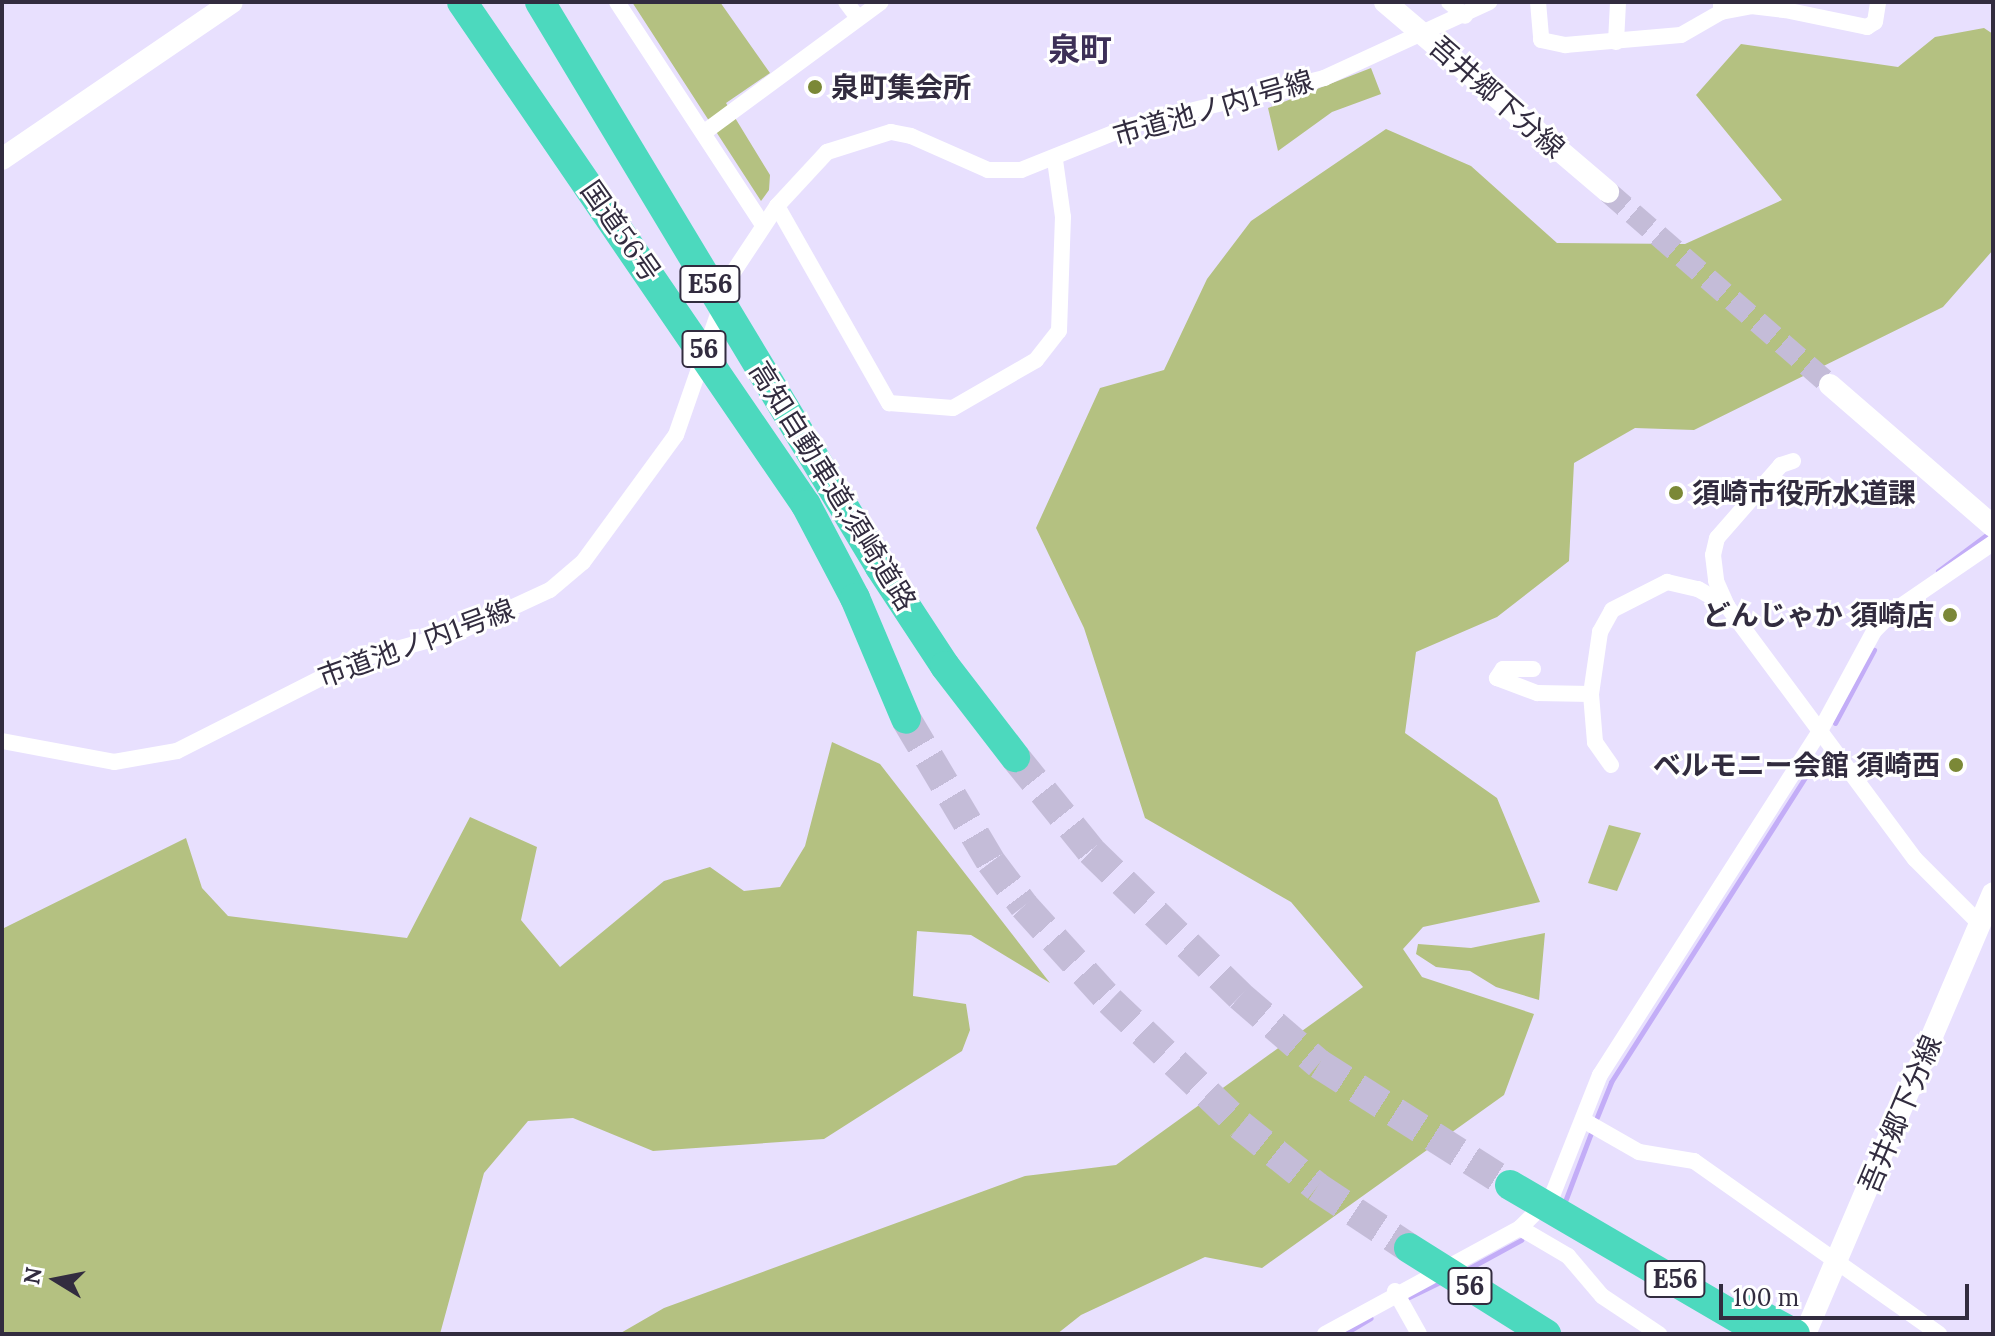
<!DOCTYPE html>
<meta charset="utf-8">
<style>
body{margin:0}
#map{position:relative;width:1995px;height:1336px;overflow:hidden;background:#e8e0fe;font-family:Lora,"Noto Sans JP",serif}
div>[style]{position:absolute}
.green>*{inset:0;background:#b4c181}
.stream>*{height:5px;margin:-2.5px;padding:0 2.5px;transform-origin:2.5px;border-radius:2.5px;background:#c3adf7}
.secondary-tunnel>*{height:22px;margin-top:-11px;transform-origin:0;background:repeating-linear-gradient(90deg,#c4bcd8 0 22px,transparent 0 33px)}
.highway-tunnel>*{height:30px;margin-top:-15px;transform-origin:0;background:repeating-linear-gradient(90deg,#c4bcd8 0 30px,transparent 0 45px)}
.street>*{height:16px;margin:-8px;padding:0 8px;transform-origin:8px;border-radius:8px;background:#fff}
.secondary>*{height:22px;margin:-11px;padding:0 11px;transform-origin:11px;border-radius:11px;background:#fff}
.highway>*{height:30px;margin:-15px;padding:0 15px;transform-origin:15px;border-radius:15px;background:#4cd9be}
.dots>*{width:22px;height:22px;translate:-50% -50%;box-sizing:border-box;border:4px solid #fff;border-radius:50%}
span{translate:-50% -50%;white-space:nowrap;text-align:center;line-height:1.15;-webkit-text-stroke:6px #fff;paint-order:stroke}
.shield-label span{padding:2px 6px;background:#fff;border:2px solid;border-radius:6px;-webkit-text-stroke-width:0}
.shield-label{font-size:26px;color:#322c3f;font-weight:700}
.poi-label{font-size:28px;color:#322c3f;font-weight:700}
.left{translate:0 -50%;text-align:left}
.right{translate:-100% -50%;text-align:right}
.street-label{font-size:28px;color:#322c3f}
.quarter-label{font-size:32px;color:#3d3057;font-weight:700}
.frame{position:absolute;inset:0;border:4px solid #322c3f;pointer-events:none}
.north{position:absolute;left:16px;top:1240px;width:80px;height:80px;-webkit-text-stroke:6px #fff;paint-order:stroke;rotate:280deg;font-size:22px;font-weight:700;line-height:32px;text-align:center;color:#322c3f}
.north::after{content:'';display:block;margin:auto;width:28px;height:36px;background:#322c3f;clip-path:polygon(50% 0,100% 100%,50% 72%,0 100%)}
.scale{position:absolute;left:1719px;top:1284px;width:250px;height:36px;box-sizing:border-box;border:4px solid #322c3f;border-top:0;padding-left:10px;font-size:24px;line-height:28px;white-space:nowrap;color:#322c3f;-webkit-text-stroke:6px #fff;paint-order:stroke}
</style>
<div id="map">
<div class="green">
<i style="clip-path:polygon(632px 2px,720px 2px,770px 73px,726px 103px,770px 175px,769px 190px,761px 201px)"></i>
<i style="clip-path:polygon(1984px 28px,1993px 34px,1993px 250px,1943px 307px,1694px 430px,1635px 428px,1574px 463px,1569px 561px,1497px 617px,1416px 652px,1405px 733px,1497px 798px,1540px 902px,1423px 927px,1403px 949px,1422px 977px,1534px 1014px,1504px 1095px,1262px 1268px,1205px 1257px,1081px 1315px,1057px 1334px,619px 1334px,664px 1308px,1025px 1176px,1116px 1165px,1363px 987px,1291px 902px,1145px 818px,1084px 628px,1036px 528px,1100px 388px,1164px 370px,1207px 279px,1251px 221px,1386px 129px,1471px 166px,1557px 243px,1685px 244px,1782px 200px,1696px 95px,1741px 44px,1898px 67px,1935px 37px)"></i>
<i style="clip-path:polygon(1371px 68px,1381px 94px,1332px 112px,1278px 151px,1268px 108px)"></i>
<i style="clip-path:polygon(832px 742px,880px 764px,1050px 983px,971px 935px,917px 931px,913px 996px,966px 1004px,970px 1030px,962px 1051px,824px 1139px,653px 1151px,573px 1118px,528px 1121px,484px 1173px,440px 1334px,2px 1334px,2px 929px,186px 838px,202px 888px,228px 916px,407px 938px,470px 817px,537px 847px,521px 920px,560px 967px,664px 881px,710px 867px,744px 891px,780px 887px,805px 846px)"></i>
<i style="clip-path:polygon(1609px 825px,1641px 833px,1617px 891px,1588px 883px)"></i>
<i style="clip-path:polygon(1545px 933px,1539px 1000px,1496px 987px,1470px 971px,1436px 967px,1416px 954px,1418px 944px,1471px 948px)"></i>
</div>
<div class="stream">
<i style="left:1938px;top:571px;width:59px;rotate:-36.7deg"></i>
<i style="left:1835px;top:723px;width:83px;rotate:-61.9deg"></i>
<i style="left:1597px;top:1117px;width:38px;rotate:-68deg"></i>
<i style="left:1611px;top:1082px;width:372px;rotate:-57.5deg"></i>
<i style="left:1564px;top:1204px;width:76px;rotate:-69.2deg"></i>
<i style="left:1466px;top:1270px;width:63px;rotate:-28.6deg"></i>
<i style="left:1407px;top:1298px;width:39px;rotate:-26deg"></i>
<i style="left:1344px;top:1334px;width:31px;rotate:-31deg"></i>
</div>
<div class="secondary-tunnel">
<i style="left:1608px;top:192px;width:294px;rotate:41deg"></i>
</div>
<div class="highway-tunnel">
<i style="left:906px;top:719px;width:166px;rotate:59.3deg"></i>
<i style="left:991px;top:862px;width:55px;rotate:53.1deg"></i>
<i style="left:1024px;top:906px;width:128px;rotate:47.8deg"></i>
<i style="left:1110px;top:1001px;width:180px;rotate:43.6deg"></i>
<i style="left:1240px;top:1125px;width:99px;rotate:38.8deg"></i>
<i style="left:1317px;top:1187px;width:110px;rotate:33.5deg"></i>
<i style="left:1015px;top:757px;width:121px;rotate:51deg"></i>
<i style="left:1091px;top:851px;width:208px;rotate:44.2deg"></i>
<i style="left:1240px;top:996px;width:104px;rotate:40.7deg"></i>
<i style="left:1319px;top:1064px;width:226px;rotate:32.4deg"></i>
</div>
<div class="street">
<i style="left:617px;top:2px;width:267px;rotate:56.8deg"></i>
<i style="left:846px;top:2px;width:20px;rotate:53deg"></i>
<i style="left:1449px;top:2px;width:21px;rotate:41deg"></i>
<i style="left:1538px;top:2px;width:38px;rotate:85deg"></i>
<i style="left:1541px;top:40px;width:25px;rotate:12deg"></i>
<i style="left:1565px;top:45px;width:116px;rotate:-4.9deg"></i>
<i style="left:1681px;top:35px;width:46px;rotate:-29.9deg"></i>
<i style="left:1721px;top:12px;width:10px;rotate:-90deg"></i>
<i style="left:1721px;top:12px;width:31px;rotate:-11deg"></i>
<i style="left:1751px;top:6px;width:34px;rotate:7deg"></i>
<i style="left:1785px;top:10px;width:84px;rotate:11.7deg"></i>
<i style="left:1867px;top:27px;width:9px;rotate:-32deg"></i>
<i style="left:1875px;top:22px;width:20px;rotate:-81deg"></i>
<i style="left:1616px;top:42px;width:40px;rotate:-87.1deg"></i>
<i style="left:706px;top:131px;width:217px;rotate:-36.4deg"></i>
<i style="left:777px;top:206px;width:227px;rotate:60.4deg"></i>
<i style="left:889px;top:403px;width:64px;rotate:4.5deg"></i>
<i style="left:953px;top:408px;width:96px;rotate:-30deg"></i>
<i style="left:1036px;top:360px;width:37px;rotate:-52deg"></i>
<i style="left:1059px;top:331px;width:114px;rotate:-88deg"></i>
<i style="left:1063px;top:217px;width:58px;rotate:-98deg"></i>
<i style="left:1793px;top:461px;width:13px;rotate:162deg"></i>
<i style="left:1781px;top:465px;width:97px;rotate:131.2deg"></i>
<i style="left:1717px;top:538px;width:17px;rotate:103deg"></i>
<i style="left:1713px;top:555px;width:26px;rotate:83deg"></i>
<i style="left:1716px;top:581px;width:27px;rotate:66deg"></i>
<i style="left:1727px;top:606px;width:315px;rotate:53.4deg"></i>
<i style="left:1915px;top:859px;width:93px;rotate:45deg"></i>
<i style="left:1533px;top:669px;width:30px;rotate:180deg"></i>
<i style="left:1503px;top:669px;width:11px;rotate:124deg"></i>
<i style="left:1497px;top:678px;width:43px;rotate:20.6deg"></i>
<i style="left:1537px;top:693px;width:54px;rotate:1.1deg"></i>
<i style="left:2px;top:741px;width:114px;rotate:10.6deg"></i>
<i style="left:114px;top:762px;width:64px;rotate:-9.9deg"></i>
<i style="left:177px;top:751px;width:170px;rotate:-26.9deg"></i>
<i style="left:329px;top:674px;width:46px;rotate:-23.2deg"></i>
<i style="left:371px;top:656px;width:91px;rotate:-15.3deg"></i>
<i style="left:459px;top:632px;width:100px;rotate:-24.8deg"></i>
<i style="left:550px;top:590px;width:43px;rotate:-40.3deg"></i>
<i style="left:583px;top:562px;width:157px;rotate:-53.8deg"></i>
<i style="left:676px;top:435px;width:170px;rotate:-70.8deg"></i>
<i style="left:732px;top:274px;width:82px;rotate:-56.5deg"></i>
<i style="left:777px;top:206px;width:74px;rotate:-47.2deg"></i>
<i style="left:827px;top:152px;width:67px;rotate:-17.4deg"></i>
<i style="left:891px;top:132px;width:20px;rotate:11deg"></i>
<i style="left:911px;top:136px;width:84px;rotate:23.8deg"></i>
<i style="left:988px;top:170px;width:33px"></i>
<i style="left:1021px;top:170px;width:121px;rotate:-21.9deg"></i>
<i style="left:1133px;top:125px;width:197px;rotate:-13.8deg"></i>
<i style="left:1324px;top:78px;width:182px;rotate:-24.7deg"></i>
<i style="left:1611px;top:765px;width:28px;rotate:-125deg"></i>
<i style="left:1595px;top:742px;width:48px;rotate:-94.8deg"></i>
<i style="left:1591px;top:694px;width:63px;rotate:-81.7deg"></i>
<i style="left:1600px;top:632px;width:25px;rotate:-61deg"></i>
<i style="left:1612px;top:610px;width:62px;rotate:-27deg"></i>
<i style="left:1667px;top:582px;width:32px;rotate:13deg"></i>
<i style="left:1698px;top:589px;width:34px;rotate:30deg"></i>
<i style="left:1583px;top:1120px;width:64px;rotate:29.7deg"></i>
<i style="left:1639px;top:1152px;width:56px;rotate:9.3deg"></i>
<i style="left:1694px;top:1161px;width:300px;rotate:35.2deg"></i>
<i style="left:1520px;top:1228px;width:56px;rotate:30.3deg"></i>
<i style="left:1568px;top:1256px;width:52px;rotate:49.6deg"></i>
<i style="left:1602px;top:1296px;width:69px;rotate:33.7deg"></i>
<i style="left:1395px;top:1291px;width:49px;rotate:60.8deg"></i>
<i style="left:1325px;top:1334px;width:222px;rotate:-28.5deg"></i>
<i style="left:1520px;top:1228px;width:45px;rotate:-45deg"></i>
<i style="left:1552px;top:1196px;width:130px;rotate:-68.4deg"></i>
<i style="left:1600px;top:1075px;width:408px;rotate:-57.4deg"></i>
<i style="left:1820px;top:731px;width:114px;rotate:-61.6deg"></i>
<i style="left:1874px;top:631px;width:30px;rotate:-45deg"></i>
<i style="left:1895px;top:610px;width:119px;rotate:-34.4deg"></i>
</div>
<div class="secondary">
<i style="left:1385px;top:2px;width:293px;rotate:40.4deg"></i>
<i style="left:2px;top:159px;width:278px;rotate:-34.3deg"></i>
<i style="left:1830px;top:385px;width:216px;rotate:40.9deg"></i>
<i style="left:1805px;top:1334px;width:479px;rotate:-66.9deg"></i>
</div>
<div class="highway">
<i style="left:462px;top:2px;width:609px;rotate:55.63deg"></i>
<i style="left:806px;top:505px;width:105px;rotate:62.2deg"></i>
<i style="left:855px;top:598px;width:131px;rotate:67.1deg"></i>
<i style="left:540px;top:2px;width:659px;rotate:58.96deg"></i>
<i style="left:880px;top:567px;width:118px;rotate:56.7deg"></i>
<i style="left:945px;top:666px;width:115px;rotate:52.4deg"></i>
<i style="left:1510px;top:1185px;width:295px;rotate:30.3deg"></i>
<i style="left:1409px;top:1248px;width:162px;rotate:32.1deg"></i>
<i style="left:1751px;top:1310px;width:50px;rotate:28.6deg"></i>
</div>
<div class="dots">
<i style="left:815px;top:87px;background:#7b8837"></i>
<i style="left:1676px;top:493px;background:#7b8837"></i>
<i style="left:1950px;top:615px;background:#7b8837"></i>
<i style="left:1956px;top:765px;background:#7b8837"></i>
</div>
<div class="shield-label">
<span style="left:710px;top:284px">E56</span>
<span style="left:704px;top:349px">56</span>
<span style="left:1675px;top:1279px">E56</span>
<span style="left:1470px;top:1286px">56</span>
</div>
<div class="poi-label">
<span class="left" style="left:831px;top:87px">泉町集会所</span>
<span class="left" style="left:1692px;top:493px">須崎市役所水道課</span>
<span class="right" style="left:1934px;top:615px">どんじゃか 須崎店</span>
<span class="right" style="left:1940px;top:765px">ベルモニー会館 須崎西</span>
</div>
<div class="street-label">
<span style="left:1497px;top:97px;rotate:41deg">吾井郷下分線</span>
<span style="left:1213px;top:108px;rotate:-16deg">市道池ノ内1号線</span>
<span style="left:621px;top:231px;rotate:55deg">国道56号</span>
<span style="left:833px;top:486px;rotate:58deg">高知自動車道;須崎道路</span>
<span style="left:416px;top:643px;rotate:-20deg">市道池ノ内1号線</span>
<span style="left:1900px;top:1114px;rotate:-67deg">吾井郷下分線</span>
</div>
<div class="quarter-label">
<span style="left:1080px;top:50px">泉町</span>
</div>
<div class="frame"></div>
<div class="north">N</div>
<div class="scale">100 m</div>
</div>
